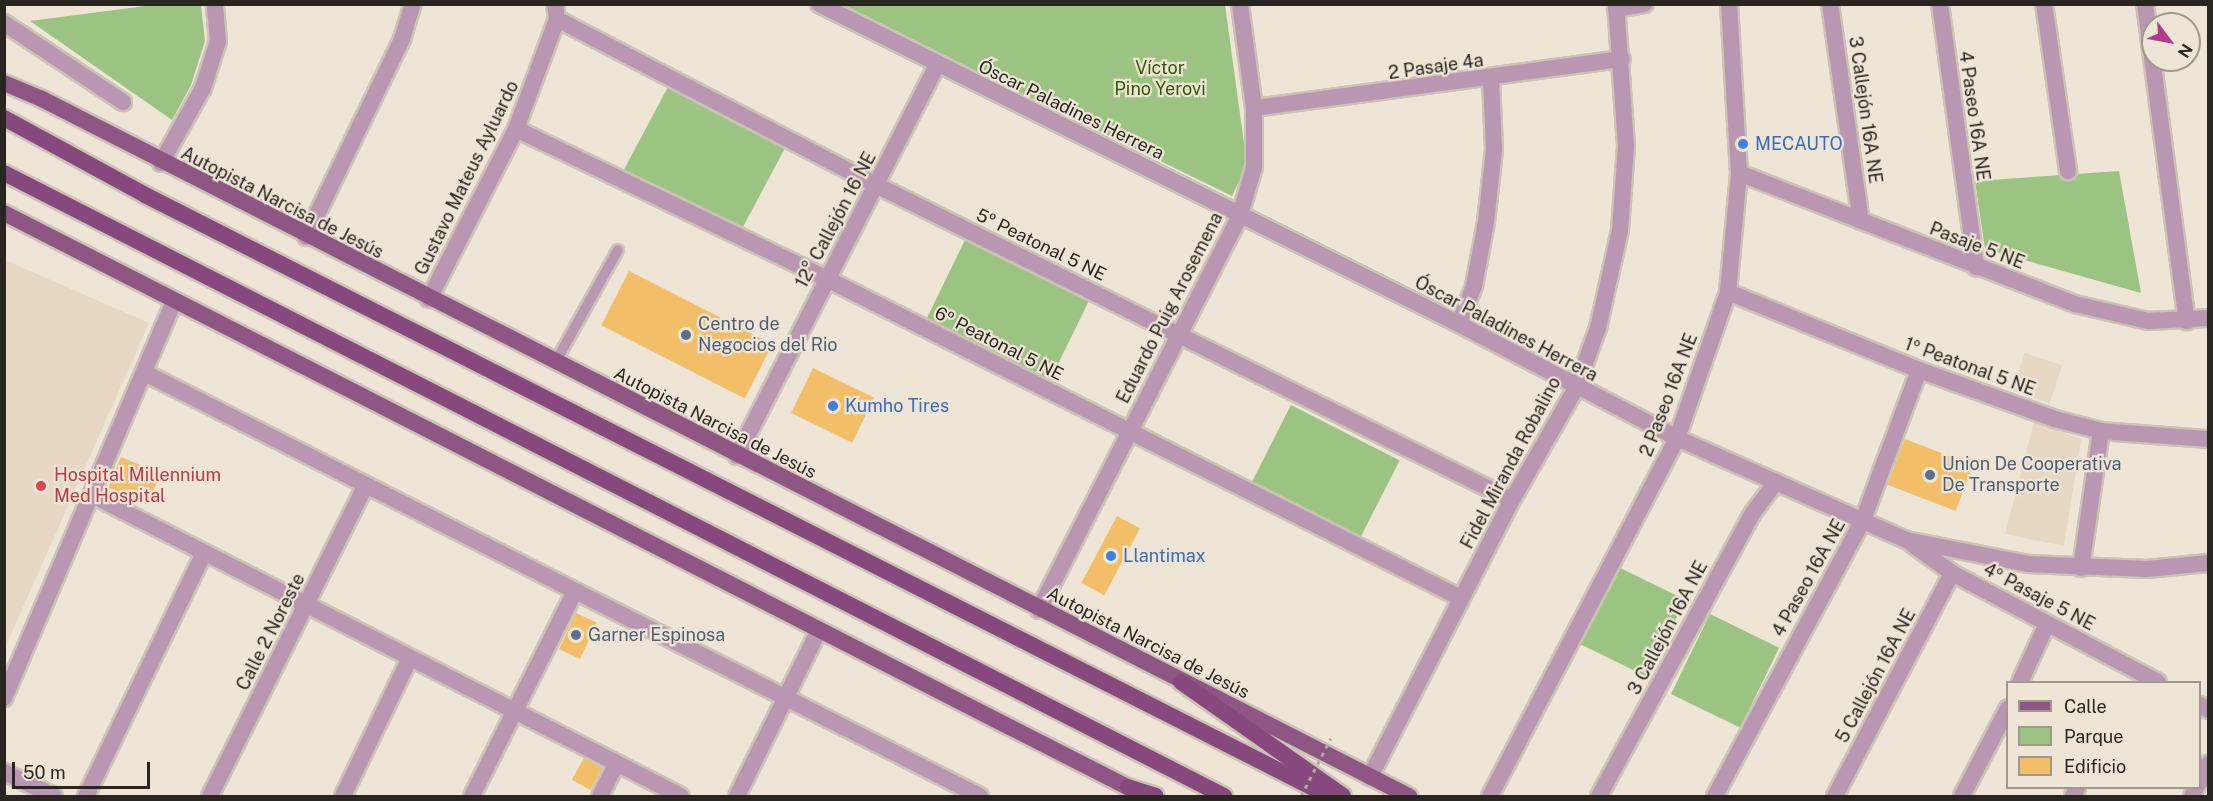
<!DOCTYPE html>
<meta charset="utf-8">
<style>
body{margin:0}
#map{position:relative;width:2213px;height:801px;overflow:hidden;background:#eee5d6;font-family:"Public Sans",sans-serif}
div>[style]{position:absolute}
.built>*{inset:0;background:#e6d8c3;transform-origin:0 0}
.green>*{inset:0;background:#9bc382;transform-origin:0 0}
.building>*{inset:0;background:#f2be68;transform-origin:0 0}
.roads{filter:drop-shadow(2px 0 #cbc3b5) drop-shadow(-2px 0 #cbc3b5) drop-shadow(0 2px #cbc3b5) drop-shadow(0 -2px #cbc3b5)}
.service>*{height:10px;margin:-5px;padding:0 5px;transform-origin:5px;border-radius:5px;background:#b997b2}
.minor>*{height:16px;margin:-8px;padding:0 8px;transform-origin:8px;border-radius:8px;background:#b997b2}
.primary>*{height:16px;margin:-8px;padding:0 8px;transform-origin:8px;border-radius:8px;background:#8f5585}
.trunk>*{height:16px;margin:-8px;padding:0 8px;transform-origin:8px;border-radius:8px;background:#87487d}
.path-bridge>*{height:3px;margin-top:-1.5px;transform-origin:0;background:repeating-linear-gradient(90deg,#afa89c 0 4.5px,transparent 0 9px)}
.dots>*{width:16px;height:16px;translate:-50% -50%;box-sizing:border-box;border:3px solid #eee5d6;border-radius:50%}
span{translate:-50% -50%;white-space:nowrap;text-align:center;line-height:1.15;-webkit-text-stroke:4.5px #eee5d6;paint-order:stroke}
.street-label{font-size:18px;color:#292620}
.park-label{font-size:18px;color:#2f5a01}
.shop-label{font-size:18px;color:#366cbe}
.left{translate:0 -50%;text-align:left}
.service-label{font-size:18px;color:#4e5e75}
.health-label{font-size:18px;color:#be3a42}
.frame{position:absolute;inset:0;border:6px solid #292620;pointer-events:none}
.legend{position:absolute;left:2006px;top:681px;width:195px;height:108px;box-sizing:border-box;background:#eee5d6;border:2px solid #9f998d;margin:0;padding:8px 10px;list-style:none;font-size:18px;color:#292620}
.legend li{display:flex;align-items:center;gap:12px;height:30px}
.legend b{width:30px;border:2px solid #9f998d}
.north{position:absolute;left:2141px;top:12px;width:60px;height:60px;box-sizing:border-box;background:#eee5d6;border:2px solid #9f998d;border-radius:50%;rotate:122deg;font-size:16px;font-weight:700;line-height:24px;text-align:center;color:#292620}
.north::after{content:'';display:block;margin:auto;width:21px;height:27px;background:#b33b8f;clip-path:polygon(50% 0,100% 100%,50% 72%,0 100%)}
.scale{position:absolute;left:12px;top:762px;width:138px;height:27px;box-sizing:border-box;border:3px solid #292620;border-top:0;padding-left:8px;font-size:18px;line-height:21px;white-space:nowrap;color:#292620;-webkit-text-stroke:4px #eee5d6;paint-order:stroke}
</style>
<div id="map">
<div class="built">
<i style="clip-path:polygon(5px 260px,149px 323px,5px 648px)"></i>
<i style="left:2025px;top:353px;width:39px;height:40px;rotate:18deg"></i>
<i style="clip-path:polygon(2034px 422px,2081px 439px,2064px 546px,2005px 534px)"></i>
</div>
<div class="green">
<i style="clip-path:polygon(153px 5px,201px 5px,205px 41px,191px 85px,172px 120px,30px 21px)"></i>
<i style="clip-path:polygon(842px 5px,1225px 5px,1247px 165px,1232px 196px)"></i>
<i style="left:669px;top:85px;width:132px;height:104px;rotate:28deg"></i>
<i style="clip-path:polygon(2119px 171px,2141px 293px,1985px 249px,1975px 181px)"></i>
<i style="left:965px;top:240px;width:138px;height:92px;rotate:26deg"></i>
<i style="left:1291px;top:405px;width:122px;height:88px;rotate:27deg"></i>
<i style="left:1616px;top:566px;width:77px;height:86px;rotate:26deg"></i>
<i style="left:1710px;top:614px;width:77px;height:89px;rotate:26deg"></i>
</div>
<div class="building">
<i style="left:629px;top:271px;width:161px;height:61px;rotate:27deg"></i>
<i style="left:813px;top:368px;width:68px;height:50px;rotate:26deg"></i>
<i style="left:1905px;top:439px;width:73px;height:49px;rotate:21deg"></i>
<i style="left:121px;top:457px;width:43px;height:33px;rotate:23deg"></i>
<i style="left:1117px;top:516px;width:26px;height:76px;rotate:28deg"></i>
<i style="left:576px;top:613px;width:23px;height:40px;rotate:25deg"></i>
<i style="left:584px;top:758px;width:21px;height:25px;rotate:29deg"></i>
</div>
<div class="roads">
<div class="service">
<i style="left:555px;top:363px;width:129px;rotate:-60.9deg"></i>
</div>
<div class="minor">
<i style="left:819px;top:4px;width:716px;rotate:26.57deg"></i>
<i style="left:1459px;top:324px;width:246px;rotate:27.6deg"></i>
<i style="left:1677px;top:438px;width:251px;rotate:24deg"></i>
<i style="left:1906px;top:540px;width:124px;rotate:11.1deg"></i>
<i style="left:2028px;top:564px;width:119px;rotate:2.4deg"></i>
<i style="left:2147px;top:569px;width:61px;rotate:-5.6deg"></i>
<i style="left:1830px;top:4px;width:219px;rotate:81.9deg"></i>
<i style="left:1940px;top:4px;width:266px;rotate:82.2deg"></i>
<i style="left:2044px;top:4px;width:169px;rotate:81.8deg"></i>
<i style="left:2145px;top:4px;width:320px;rotate:82.5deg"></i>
<i style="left:1616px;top:9px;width:29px;rotate:-10deg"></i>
<i style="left:557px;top:19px;width:362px;rotate:27.5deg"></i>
<i style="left:878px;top:186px;width:707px;rotate:26.35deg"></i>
<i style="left:4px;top:23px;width:143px;rotate:33.6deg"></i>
<i style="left:1254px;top:108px;width:371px;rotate:-7.6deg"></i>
<i style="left:516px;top:129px;width:343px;rotate:25.7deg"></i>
<i style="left:825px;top:278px;width:712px;rotate:26.71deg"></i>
<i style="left:161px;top:163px;width:86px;rotate:-60.8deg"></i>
<i style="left:203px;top:88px;width:49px;rotate:-72.3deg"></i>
<i style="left:218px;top:41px;width:37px;rotate:-95deg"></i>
<i style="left:1739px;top:173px;width:361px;rotate:21.3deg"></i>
<i style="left:2075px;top:304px;width:75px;rotate:13.1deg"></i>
<i style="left:2148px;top:321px;width:60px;rotate:-2.9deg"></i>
<i style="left:306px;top:237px;width:220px;rotate:-64.1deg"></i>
<i style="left:402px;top:39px;width:37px;rotate:-73deg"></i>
<i style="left:1728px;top:292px;width:206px;rotate:22.2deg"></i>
<i style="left:1919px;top:370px;width:145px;rotate:19.8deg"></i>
<i style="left:2055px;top:419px;width:48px;rotate:14.6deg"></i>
<i style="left:2101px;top:431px;width:107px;rotate:4.3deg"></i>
<i style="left:429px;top:299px;width:191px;rotate:-62.9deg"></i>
<i style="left:516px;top:129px;width:117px;rotate:-69.6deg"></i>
<i style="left:557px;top:19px;width:15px;rotate:-98deg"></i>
<i style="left:1459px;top:324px;width:41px;rotate:-68.5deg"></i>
<i style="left:1474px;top:286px;width:65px;rotate:-79.4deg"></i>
<i style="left:1486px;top:222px;width:73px;rotate:-83.7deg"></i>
<i style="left:1494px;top:149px;width:69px;rotate:-92.5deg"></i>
<i style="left:145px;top:373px;width:936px;rotate:26.87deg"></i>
<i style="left:737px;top:456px;width:438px;rotate:-62.9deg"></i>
<i style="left:92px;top:495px;width:661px;rotate:27.07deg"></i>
<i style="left:1912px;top:544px;width:49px;rotate:35.9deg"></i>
<i style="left:1952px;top:573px;width:233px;rotate:27.9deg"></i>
<i style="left:2081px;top:568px;width:138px;rotate:-81.7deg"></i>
<i style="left:1039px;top:610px;width:443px;rotate:-63deg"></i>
<i style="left:1240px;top:215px;width:50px;rotate:-73.7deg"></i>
<i style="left:1254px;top:167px;width:59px;rotate:-90deg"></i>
<i style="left:1254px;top:108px;width:105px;rotate:-97.7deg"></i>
<i style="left:2020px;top:682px;width:64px;rotate:-65deg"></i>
<i style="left:4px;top:698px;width:431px;rotate:-66.8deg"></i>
<i style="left:2200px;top:705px;width:9px;rotate:32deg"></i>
<i style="left:4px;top:772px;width:55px;rotate:25.6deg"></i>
<i style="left:1370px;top:777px;width:311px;rotate:-62.9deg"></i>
<i style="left:1512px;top:500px;width:129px;rotate:-60.3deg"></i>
<i style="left:1576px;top:388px;width:64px;rotate:-69.9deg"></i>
<i style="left:1598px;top:328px;width:100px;rotate:-77.3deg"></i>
<i style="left:1620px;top:230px;width:84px;rotate:-85.9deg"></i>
<i style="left:1626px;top:146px;width:142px;rotate:-94deg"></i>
<i style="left:2200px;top:782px;width:20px;rotate:-66deg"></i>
<i style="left:86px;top:796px;width:270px;rotate:-64.1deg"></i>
<i style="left:210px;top:796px;width:348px;rotate:-63.4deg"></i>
<i style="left:343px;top:796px;width:153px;rotate:-64.1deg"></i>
<i style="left:472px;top:796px;width:229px;rotate:-63.3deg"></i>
<i style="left:600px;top:796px;width:36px;rotate:-63deg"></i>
<i style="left:737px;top:796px;width:185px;rotate:-63.7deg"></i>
<i style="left:1490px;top:796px;width:404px;rotate:-62.4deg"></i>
<i style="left:1677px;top:438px;width:155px;rotate:-70.7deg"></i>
<i style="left:1728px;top:292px;width:120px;rotate:-84.7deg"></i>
<i style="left:1739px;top:173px;width:169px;rotate:-93.4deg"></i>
<i style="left:1599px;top:796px;width:321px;rotate:-61.5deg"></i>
<i style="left:1752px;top:514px;width:40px;rotate:-53deg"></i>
<i style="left:1715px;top:796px;width:313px;rotate:-61.8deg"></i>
<i style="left:1863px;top:520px;width:160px;rotate:-69.5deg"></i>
<i style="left:1835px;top:796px;width:252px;rotate:-62.3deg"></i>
<i style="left:1962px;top:796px;width:99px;rotate:-62.4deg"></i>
<i style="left:2073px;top:796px;width:9px;rotate:-63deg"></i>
<i style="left:2192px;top:796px;width:9px;rotate:-63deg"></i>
</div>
<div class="primary">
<i style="left:4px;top:83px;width:39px;rotate:23deg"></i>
<i style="left:40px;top:98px;width:1537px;rotate:27.02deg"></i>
<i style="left:4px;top:213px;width:1275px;rotate:27.07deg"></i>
</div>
<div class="trunk">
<i style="left:4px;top:118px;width:161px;rotate:28.6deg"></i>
<i style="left:145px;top:195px;width:1328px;rotate:26.91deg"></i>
<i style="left:4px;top:173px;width:1370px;rotate:27.05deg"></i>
<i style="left:1181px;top:682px;width:198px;rotate:35.1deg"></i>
<i style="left:1128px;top:787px;width:29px;rotate:18deg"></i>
</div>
</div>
<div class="path-bridge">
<i style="left:1301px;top:796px;width:65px;rotate:-62.7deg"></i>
</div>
<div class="dots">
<i style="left:1743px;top:144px;background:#3f7fe0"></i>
<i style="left:686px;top:335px;background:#5c6f8a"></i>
<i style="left:833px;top:406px;background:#3f7fe0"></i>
<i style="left:1930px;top:475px;background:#5c6f8a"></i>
<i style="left:41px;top:486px;background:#e0444e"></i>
<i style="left:1111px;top:556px;background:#3f7fe0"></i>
<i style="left:576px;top:635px;background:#5c6f8a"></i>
</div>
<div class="street-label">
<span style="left:1436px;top:67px;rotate:-8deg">2 Pasaje 4a</span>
<span style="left:1071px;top:110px;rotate:26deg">Óscar Paladines Herrera</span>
<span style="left:1865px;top:110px;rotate:82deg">3 Callejón 16A NE</span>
<span style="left:1974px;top:116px;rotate:82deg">4 Paseo 16A NE</span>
<span style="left:467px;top:178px;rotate:-64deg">Gustavo Mateus Ayluardo</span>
<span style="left:282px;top:203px;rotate:27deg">Autopista Narcisa de Jesús</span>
<span style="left:836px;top:220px;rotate:-62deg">12° Callejón 16 NE</span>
<span style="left:1041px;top:245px;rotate:26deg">5º Peatonal 5 NE</span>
<span style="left:1977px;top:246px;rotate:21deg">Pasaje 5 NE</span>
<span style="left:1170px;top:308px;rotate:-63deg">Eduardo Puig Arosemena</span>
<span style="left:1506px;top:329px;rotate:28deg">Óscar Paladines Herrera</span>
<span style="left:999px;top:344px;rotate:27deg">6º Peatonal 5 NE</span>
<span style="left:1970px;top:367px;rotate:20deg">1º Peatonal 5 NE</span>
<span style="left:1669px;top:395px;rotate:-69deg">2 Paseo 16A NE</span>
<span style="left:715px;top:423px;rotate:27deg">Autopista Narcisa de Jesús</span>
<span style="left:1511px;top:463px;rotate:-62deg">Fidel Miranda Robalino</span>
<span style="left:1809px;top:578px;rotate:-61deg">4 Paseo 16A NE</span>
<span style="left:2039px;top:597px;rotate:28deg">4º Pasaje 5 NE</span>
<span style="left:1668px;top:628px;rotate:-62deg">3 Callejón 16A NE</span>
<span style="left:271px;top:632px;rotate:-63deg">Calle 2 Noreste</span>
<span style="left:1148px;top:643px;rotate:27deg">Autopista Narcisa de Jesús</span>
<span style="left:1876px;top:676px;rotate:-62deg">5 Callejón 16A NE</span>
</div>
<div class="park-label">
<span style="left:1160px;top:79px">Víctor<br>Pino Yerovi</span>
</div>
<div class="shop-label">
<span class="left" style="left:1755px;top:144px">MECAUTO</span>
<span class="left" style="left:845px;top:406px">Kumho Tires</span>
<span class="left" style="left:1123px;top:556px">Llantimax</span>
</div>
<div class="service-label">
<span class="left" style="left:698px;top:335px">Centro de<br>Negocios del Rio</span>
<span class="left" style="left:1942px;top:475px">Union De Cooperativa<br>De Transporte</span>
<span class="left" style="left:588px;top:635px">Garner Espinosa</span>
</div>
<div class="health-label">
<span class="left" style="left:54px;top:486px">Hospital Millennium<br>Med Hospital</span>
</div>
<div class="frame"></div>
<ul class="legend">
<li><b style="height:8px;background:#8f5585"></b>Calle</li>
<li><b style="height:16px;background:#9bc382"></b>Parque</li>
<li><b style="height:16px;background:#f2be68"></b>Edificio</li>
</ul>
<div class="north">N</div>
<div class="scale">50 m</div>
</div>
